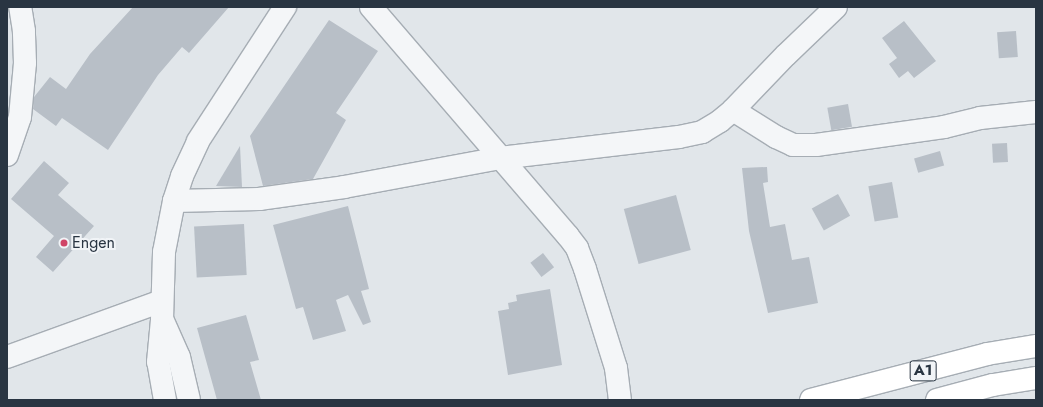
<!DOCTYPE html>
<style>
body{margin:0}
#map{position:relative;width:1043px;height:407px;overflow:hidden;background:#e1e6ea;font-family:Jost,sans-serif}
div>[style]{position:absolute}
.building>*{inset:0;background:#b8bfc7;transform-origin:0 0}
.roads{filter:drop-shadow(1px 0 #a6adb4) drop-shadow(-1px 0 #a6adb4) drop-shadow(0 1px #a6adb4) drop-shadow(0 -1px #a6adb4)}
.minor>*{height:22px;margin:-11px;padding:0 11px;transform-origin:11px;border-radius:11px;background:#f4f6f8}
.highway>*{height:22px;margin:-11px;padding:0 11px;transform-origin:11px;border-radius:11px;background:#fff}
.dots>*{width:11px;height:11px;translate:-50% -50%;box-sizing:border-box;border:2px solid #f1f4f7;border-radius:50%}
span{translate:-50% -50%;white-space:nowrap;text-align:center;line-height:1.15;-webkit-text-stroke:4px #f1f4f7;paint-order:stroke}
.shield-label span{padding:1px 3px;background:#f1f4f7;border:1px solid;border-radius:3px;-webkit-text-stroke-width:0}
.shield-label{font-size:15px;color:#293542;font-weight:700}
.poi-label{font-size:16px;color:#293542}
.left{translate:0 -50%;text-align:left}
.frame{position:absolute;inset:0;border:8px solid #293542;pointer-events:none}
</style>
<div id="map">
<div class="building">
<i style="clip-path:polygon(133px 7px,229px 7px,189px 53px,182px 47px,158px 75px,108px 150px,62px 118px,56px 126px,33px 109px,34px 97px,50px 77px,66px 89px,90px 54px)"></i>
<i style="clip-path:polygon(329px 20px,378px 51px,336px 113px,346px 120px,313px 179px,263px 186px,250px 136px)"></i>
<i style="clip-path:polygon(904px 21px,936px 61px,914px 78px,908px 71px,899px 78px,889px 64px,897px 58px,882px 38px)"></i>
<i style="left:1016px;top:31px;width:26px;height:19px;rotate:86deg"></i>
<i style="left:848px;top:104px;width:23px;height:21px;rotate:80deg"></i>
<i style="left:1007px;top:143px;width:19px;height:15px;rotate:87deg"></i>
<i style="clip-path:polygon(240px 146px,242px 187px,216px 186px)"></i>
<i style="left:940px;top:151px;width:15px;height:27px;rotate:74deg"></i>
<i style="clip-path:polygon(44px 161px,69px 183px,58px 195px,94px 226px,53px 272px,36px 257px,54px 236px,11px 199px)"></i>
<i style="clip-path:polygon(767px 167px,768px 182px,763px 183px,770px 227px,785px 224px,792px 260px,809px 257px,818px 303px,768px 313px,749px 231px,742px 168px)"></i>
<i style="left:892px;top:182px;width:36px;height:24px;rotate:80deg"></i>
<i style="left:838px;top:194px;width:25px;height:30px;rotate:61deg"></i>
<i style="left:676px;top:195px;width:57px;height:54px;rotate:75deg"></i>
<i style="clip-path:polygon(348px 206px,369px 289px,361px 291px,371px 322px,363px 325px,348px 295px,336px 300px,346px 331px,313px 340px,303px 307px,296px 309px,273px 225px)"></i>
<i style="left:244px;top:224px;width:51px;height:50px;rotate:87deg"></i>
<i style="left:543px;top:253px;width:18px;height:16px;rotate:52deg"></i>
<i style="clip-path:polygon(550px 289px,562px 365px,508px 375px,498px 311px,509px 309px,508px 303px,517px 301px,516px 295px)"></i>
<i style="clip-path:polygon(246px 315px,259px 360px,250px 362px,261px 400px,217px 400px,197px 328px)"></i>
</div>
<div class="roads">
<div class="minor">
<i style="left:371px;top:7px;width:302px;rotate:49.3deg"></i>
<i style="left:568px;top:236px;width:15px;rotate:53deg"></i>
<i style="left:577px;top:248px;width:22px;rotate:69deg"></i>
<i style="left:585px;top:269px;width:104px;rotate:72.6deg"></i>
<i style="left:616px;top:368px;width:32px;rotate:83deg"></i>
<i style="left:733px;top:110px;width:51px;rotate:32.1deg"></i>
<i style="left:776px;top:137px;width:19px;rotate:25deg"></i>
<i style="left:793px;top:145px;width:23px"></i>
<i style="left:816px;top:145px;width:129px;rotate:-8deg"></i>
<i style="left:944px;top:127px;width:37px;rotate:-14deg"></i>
<i style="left:980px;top:118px;width:56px;rotate:-6.1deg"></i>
<i style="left:7px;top:155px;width:40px;rotate:-71.1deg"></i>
<i style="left:20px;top:117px;width:54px;rotate:-84.7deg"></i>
<i style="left:25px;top:63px;width:32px;rotate:-92deg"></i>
<i style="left:24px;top:31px;width:24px;rotate:-99deg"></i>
<i style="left:174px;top:201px;width:85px;rotate:-1.3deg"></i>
<i style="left:259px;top:199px;width:86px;rotate:-8deg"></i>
<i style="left:344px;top:187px;width:159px;rotate:-10.5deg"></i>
<i style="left:500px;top:158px;width:180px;rotate:-6.7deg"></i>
<i style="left:679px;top:137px;width:24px;rotate:-12deg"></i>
<i style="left:702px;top:132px;width:21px;rotate:-31deg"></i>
<i style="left:720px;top:121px;width:17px;rotate:-40deg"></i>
<i style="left:733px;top:110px;width:76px;rotate:-46.1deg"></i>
<i style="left:786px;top:55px;width:69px;rotate:-43.8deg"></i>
<i style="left:163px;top:321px;width:39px;rotate:66deg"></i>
<i style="left:179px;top:357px;width:44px;rotate:76.9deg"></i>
<i style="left:7px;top:357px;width:165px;rotate:-19.9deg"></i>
<i style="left:165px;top:400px;width:39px;rotate:-100deg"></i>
<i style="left:158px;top:362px;width:42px;rotate:-84.6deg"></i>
<i style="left:162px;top:320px;width:68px;rotate:-88.3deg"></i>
<i style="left:164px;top:252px;width:52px;rotate:-78.9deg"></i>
<i style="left:174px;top:201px;width:26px;rotate:-72deg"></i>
<i style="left:182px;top:176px;width:38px;rotate:-65deg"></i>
<i style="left:198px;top:141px;width:160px;rotate:-57deg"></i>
</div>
<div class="highway">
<i style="left:811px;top:400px;width:182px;rotate:-14.6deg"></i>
<i style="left:987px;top:354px;width:50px;rotate:-9.3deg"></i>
<i style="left:937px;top:400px;width:58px;rotate:-15deg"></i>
<i style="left:993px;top:385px;width:44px;rotate:-9.2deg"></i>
</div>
</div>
<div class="dots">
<i style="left:64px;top:243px;background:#d04567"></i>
</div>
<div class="shield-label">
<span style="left:923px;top:371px">A1</span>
</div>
<div class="poi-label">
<span class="left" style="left:72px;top:243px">Engen</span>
</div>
<div class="frame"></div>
</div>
